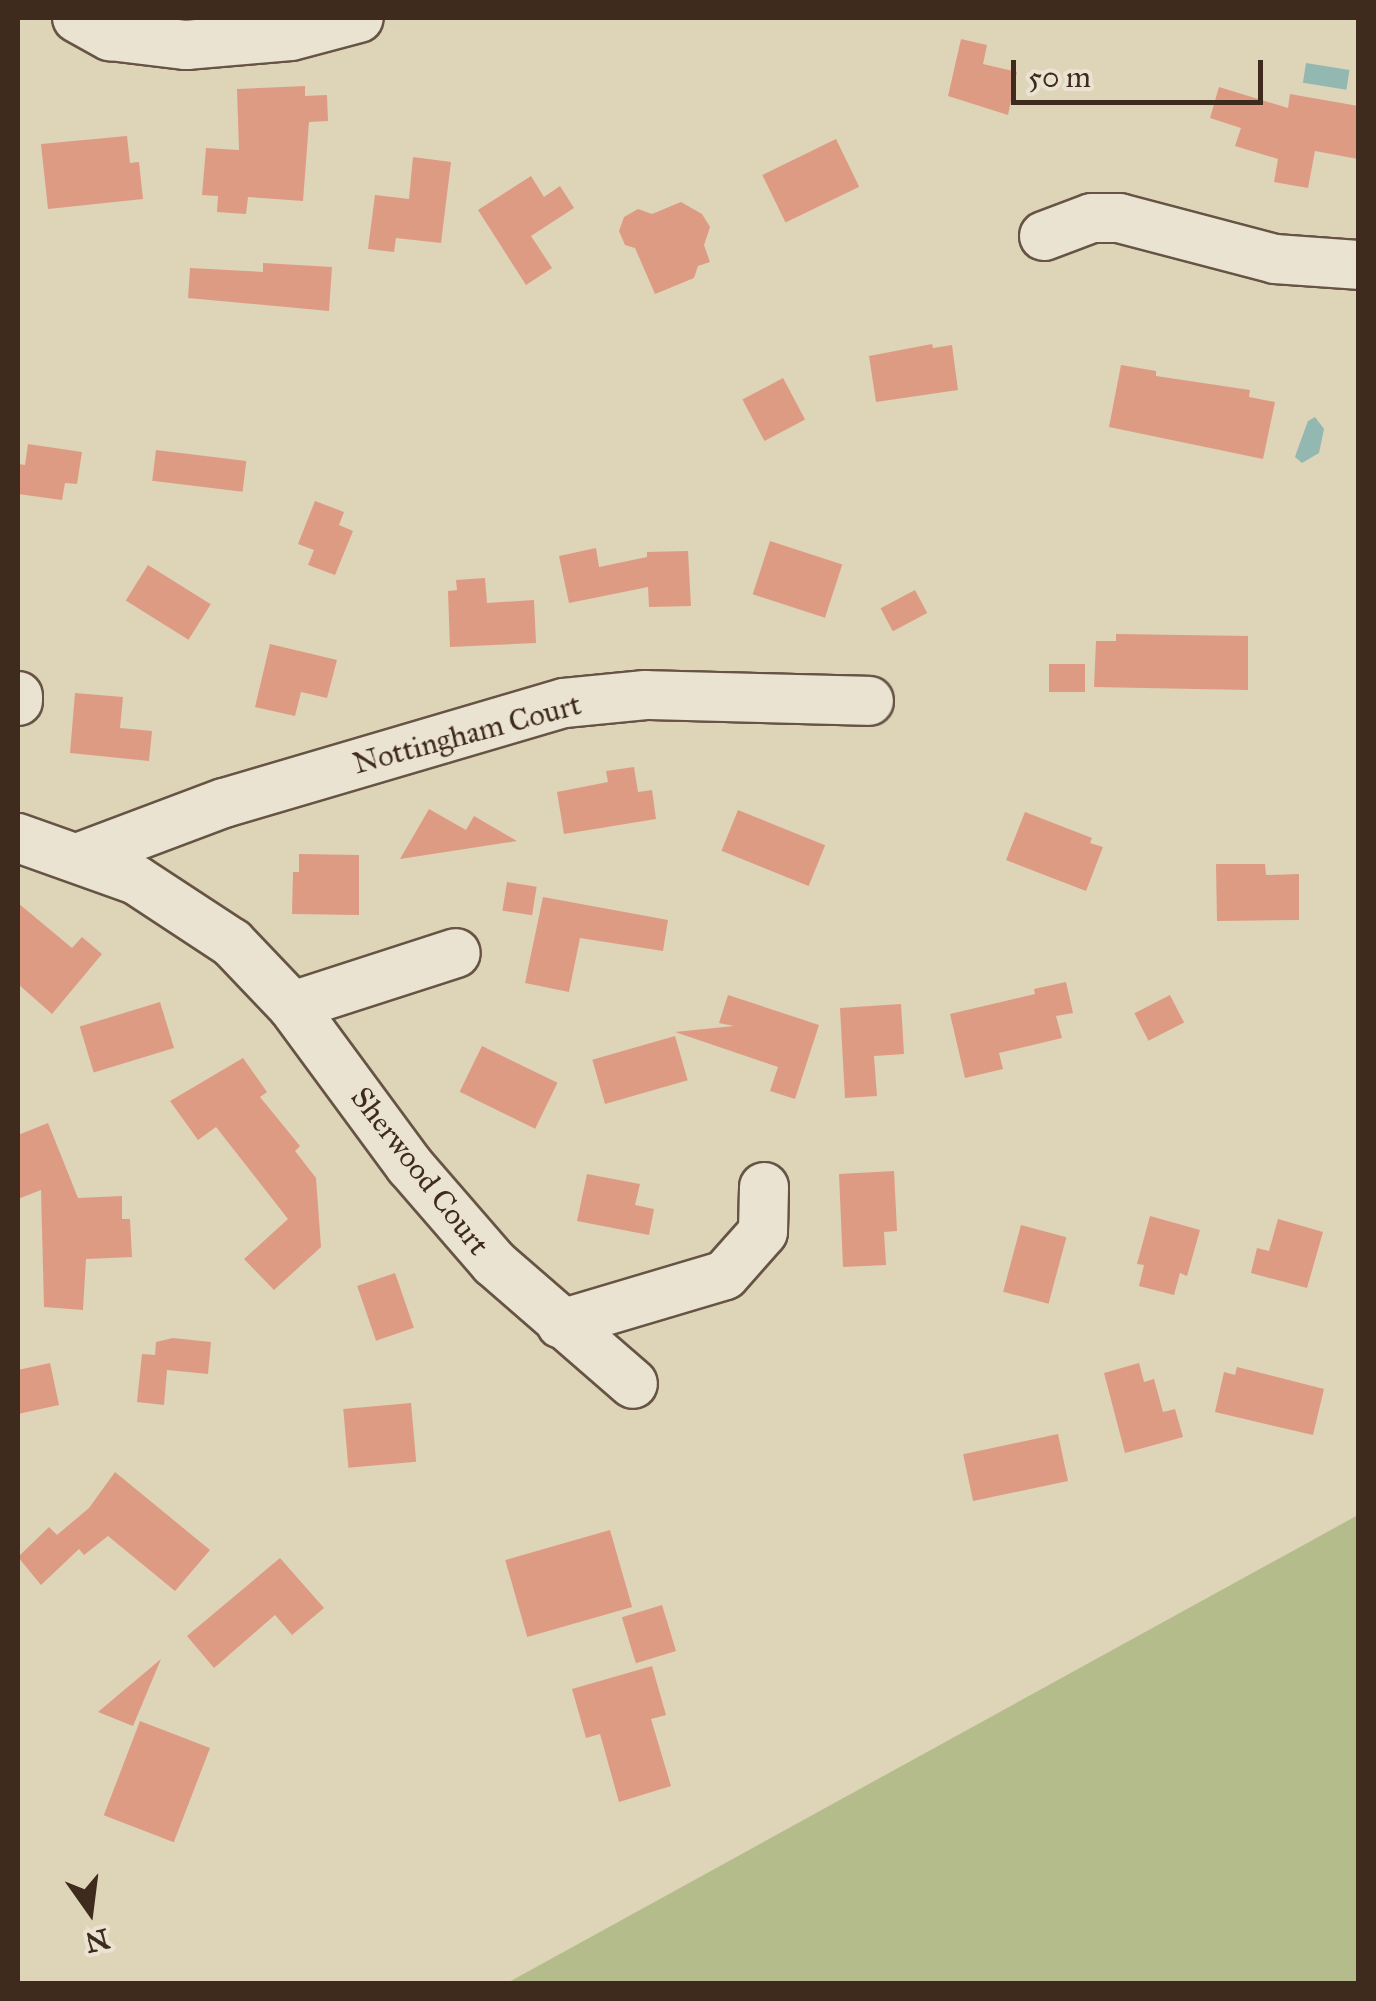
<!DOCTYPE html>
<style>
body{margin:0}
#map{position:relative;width:1376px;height:2001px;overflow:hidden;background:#ded4b8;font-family:"IM FELL Great Primer",serif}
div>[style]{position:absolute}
.green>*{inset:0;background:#b5bc8c}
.water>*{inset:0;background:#93b8b1;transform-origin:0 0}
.building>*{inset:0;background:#de9b84;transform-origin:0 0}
.roads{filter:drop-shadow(2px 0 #675444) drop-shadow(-2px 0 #675444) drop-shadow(0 2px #675444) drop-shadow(0 -2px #675444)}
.minor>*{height:48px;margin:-24px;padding:0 24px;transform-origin:24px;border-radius:24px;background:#eae3d1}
span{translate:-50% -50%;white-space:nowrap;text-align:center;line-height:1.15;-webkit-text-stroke:9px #eae3d1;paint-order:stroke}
.street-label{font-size:30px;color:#3f2a1e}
.frame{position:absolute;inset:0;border:20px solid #3f2a1e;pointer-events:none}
.north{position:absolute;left:40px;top:1861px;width:100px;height:100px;-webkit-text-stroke:8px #eae3d1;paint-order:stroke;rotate:166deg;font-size:28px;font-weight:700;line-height:40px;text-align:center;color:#3f2a1e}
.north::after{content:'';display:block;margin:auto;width:35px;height:45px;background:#3f2a1e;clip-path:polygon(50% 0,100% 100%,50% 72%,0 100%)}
.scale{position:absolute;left:1011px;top:60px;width:252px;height:45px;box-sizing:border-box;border:5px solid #3f2a1e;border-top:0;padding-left:12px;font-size:30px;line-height:35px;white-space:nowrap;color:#3f2a1e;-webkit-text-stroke:8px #eae3d1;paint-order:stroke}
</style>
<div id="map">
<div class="green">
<i style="clip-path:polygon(1358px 1515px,1358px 1983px,507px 1983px)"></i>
</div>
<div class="water">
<i style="left:1306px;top:63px;width:44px;height:20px;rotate:9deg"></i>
<i style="clip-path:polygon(1315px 417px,1324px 429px,1319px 453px,1302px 463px,1295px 457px,1297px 451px,1308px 421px)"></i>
</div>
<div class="building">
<i style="clip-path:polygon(961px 39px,987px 45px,983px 64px,1017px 72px,1008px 115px,948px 96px)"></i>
<i style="clip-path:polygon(305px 86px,305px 96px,327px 95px,328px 121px,309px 122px,303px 201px,248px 197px,246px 214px,217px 212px,218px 196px,202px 195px,206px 148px,239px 150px,237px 89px)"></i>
<i style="clip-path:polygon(1219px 87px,1288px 108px,1290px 94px,1358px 106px,1358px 159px,1315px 151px,1308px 188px,1274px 182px,1278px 159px,1235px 146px,1241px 128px,1210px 118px)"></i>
<i style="clip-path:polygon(127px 136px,130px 163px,139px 162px,143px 199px,48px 209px,41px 144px)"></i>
<i style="left:836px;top:139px;width:53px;height:82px;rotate:64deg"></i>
<i style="clip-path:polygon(413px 157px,451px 162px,441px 243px,396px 238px,394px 252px,368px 249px,375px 195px,409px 199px)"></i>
<i style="clip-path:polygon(531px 176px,544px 197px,560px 186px,574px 208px,531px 236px,552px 268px,526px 285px,478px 210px)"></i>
<i style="clip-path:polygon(681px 202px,702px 214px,710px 227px,704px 245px,710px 262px,698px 266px,694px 278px,655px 294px,635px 248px,625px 245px,619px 231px,624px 217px,638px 209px,652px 214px)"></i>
<i style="clip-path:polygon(263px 263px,332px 267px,329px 311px,188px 298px,190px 268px,263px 272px)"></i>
<i style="clip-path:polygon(932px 344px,933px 348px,952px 345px,958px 390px,876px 402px,869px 356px)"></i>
<i style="clip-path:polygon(1121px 365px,1156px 371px,1156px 376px,1250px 390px,1249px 397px,1275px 402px,1263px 459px,1109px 427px)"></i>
<i style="left:783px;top:378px;width:47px;height:46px;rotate:62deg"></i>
<i style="clip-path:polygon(28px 444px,82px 452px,77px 484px,65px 483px,62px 500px,18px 494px,18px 464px,25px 465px)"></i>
<i style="left:156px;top:450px;width:91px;height:31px;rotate:7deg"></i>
<i style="clip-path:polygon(315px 501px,344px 512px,339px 525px,353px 531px,335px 575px,308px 565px,314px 550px,298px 544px)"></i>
<i style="left:770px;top:541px;width:76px;height:56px;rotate:18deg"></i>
<i style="clip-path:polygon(596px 548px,599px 567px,647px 557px,647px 552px,688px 551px,691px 606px,649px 607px,648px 587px,569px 603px,559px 556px)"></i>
<i style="left:148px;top:565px;width:74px;height:42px;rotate:32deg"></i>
<i style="clip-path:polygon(485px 578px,487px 603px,534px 600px,536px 643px,450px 647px,448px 591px,457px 590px,456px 580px)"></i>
<i style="left:915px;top:590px;width:26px;height:39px;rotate:62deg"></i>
<i style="clip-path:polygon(1116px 634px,1248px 636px,1248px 690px,1094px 687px,1096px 641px,1116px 641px)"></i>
<i style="clip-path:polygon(270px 644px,337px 660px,327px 698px,301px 692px,295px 716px,255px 707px)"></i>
<i style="left:1049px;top:664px;width:36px;height:28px"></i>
<i style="clip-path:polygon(75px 693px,123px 697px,120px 728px,152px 731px,149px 761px,70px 753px)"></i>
<i style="clip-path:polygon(634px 767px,638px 792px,652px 790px,656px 819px,564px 834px,557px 792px,608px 782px,606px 771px)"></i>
<i style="clip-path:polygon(429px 809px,466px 830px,474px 816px,517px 841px,400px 859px)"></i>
<i style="left:738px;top:810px;width:94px;height:44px;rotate:22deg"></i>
<i style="clip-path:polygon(1025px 812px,1092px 838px,1090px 843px,1103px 847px,1086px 891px,1006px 860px)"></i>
<i style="clip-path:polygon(299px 854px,359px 855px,359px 915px,292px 914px,293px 872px,299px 872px)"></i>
<i style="clip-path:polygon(1216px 864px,1265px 864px,1266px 875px,1299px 874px,1299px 920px,1217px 921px)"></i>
<i style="left:507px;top:882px;width:30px;height:29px;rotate:9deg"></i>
<i style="clip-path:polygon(543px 897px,668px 920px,663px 951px,580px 938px,569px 992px,525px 983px)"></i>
<i style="clip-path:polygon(18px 903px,72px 948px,82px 937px,102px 954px,52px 1014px,18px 984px)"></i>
<i style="clip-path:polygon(1066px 982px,1073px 1013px,1056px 1016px,1062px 1038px,999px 1053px,1003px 1069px,965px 1078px,950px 1014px,1035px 994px,1034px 989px)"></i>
<i style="clip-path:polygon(728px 995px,819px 1025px,795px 1099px,770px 1091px,778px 1067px,675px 1032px,734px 1026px,719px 1023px)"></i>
<i style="left:1170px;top:995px;width:31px;height:40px;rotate:63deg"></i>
<i style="left:160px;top:1002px;width:48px;height:84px;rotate:73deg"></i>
<i style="clip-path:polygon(901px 1004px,904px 1054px,874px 1056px,877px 1096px,845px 1098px,840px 1008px)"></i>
<i style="left:675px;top:1036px;width:46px;height:86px;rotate:74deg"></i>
<i style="left:482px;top:1046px;width:84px;height:51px;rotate:26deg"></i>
<i style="clip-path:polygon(243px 1058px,267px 1092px,260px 1097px,300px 1146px,295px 1151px,316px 1178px,321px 1247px,274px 1290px,244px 1259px,288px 1219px,216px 1127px,198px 1140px,170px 1101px)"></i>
<i style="clip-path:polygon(48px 1123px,78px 1198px,122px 1196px,122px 1219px,130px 1219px,132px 1257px,86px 1259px,83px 1310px,44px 1307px,41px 1190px,18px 1199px,18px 1135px)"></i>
<i style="clip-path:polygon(894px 1171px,897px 1231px,884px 1232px,886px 1265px,843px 1267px,839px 1174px)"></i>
<i style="clip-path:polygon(587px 1174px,640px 1184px,635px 1205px,654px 1209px,649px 1235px,577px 1221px)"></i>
<i style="clip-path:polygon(1150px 1216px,1200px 1230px,1187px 1276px,1180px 1273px,1174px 1295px,1139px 1286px,1144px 1265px,1137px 1264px)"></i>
<i style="clip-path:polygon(1278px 1219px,1323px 1232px,1307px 1288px,1251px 1273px,1257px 1248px,1269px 1251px)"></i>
<i style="left:1021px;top:1225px;width:47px;height:69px;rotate:15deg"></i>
<i style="left:395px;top:1273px;width:58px;height:40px;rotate:71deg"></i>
<i style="clip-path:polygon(173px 1338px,211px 1342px,208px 1374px,167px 1370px,164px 1405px,137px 1402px,142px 1354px,155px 1355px,156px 1342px)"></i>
<i style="clip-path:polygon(50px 1363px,59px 1405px,18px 1414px,18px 1370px)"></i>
<i style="clip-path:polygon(1139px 1363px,1144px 1382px,1154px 1379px,1163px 1412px,1175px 1409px,1183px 1437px,1125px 1453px,1104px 1373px)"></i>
<i style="clip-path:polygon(1237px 1367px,1324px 1389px,1313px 1435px,1215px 1412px,1224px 1372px,1235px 1375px)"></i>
<i style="left:411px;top:1403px;width:59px;height:68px;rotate:85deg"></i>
<i style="left:1058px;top:1434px;width:48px;height:97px;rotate:78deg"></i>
<i style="clip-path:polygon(115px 1472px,210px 1550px,175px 1591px,108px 1536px,84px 1555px,79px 1549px,41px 1585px,18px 1557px,49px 1527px,57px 1535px,89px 1508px)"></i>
<i style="left:610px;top:1530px;width:80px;height:109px;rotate:74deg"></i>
<i style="clip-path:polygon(280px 1558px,324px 1608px,292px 1635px,275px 1615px,214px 1668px,187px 1636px)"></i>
<i style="left:662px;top:1605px;width:48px;height:42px;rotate:73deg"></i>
<i style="clip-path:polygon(161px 1659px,133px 1726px,98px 1712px)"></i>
<i style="clip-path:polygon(652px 1666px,666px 1715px,651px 1719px,671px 1786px,619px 1802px,600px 1734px,586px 1738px,572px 1689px)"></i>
<i style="left:140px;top:1721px;width:75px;height:101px;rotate:21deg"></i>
</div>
<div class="roads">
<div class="minor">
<i style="left:77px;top:18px;width:38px;rotate:29deg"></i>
<i style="left:110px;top:36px;width:77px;rotate:6.8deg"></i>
<i style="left:186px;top:45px;width:105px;rotate:-4.9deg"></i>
<i style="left:291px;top:36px;width:70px;rotate:-14.8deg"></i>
<i style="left:1044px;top:236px;width:51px;rotate:-20.6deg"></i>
<i style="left:1092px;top:218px;width:27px"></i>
<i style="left:1119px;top:218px;width:161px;rotate:14.7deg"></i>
<i style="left:1275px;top:259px;width:83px;rotate:4.1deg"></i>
<i style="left:18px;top:696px;width:5px;rotate:90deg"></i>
<i style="left:18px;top:838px;width:125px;rotate:19.6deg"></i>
<i style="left:136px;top:880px;width:115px;rotate:33.3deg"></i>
<i style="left:232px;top:943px;width:87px;rotate:46.4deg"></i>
<i style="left:292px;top:1006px;width:199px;rotate:53.6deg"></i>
<i style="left:410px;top:1166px;width:128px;rotate:49.1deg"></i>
<i style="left:494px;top:1263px;width:184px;rotate:41deg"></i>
<i style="left:80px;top:857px;width:154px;rotate:-20.6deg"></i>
<i style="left:224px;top:803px;width:354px;rotate:-16.4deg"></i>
<i style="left:564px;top:703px;width:82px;rotate:-5.6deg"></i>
<i style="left:646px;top:695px;width:223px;rotate:1.5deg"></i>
<i style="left:292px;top:1006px;width:172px;rotate:-17.9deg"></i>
<i style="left:561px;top:1324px;width:171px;rotate:-16.6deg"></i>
<i style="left:725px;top:1275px;width:57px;rotate:-48.5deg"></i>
<i style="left:763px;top:1232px;width:45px;rotate:-88.7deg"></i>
</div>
</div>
<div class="street-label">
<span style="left:467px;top:734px;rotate:-15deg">Nottingham Court</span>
<span style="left:420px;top:1171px;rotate:52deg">Sherwood Court</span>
</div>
<div class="frame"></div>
<div class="north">N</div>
<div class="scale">50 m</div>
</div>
